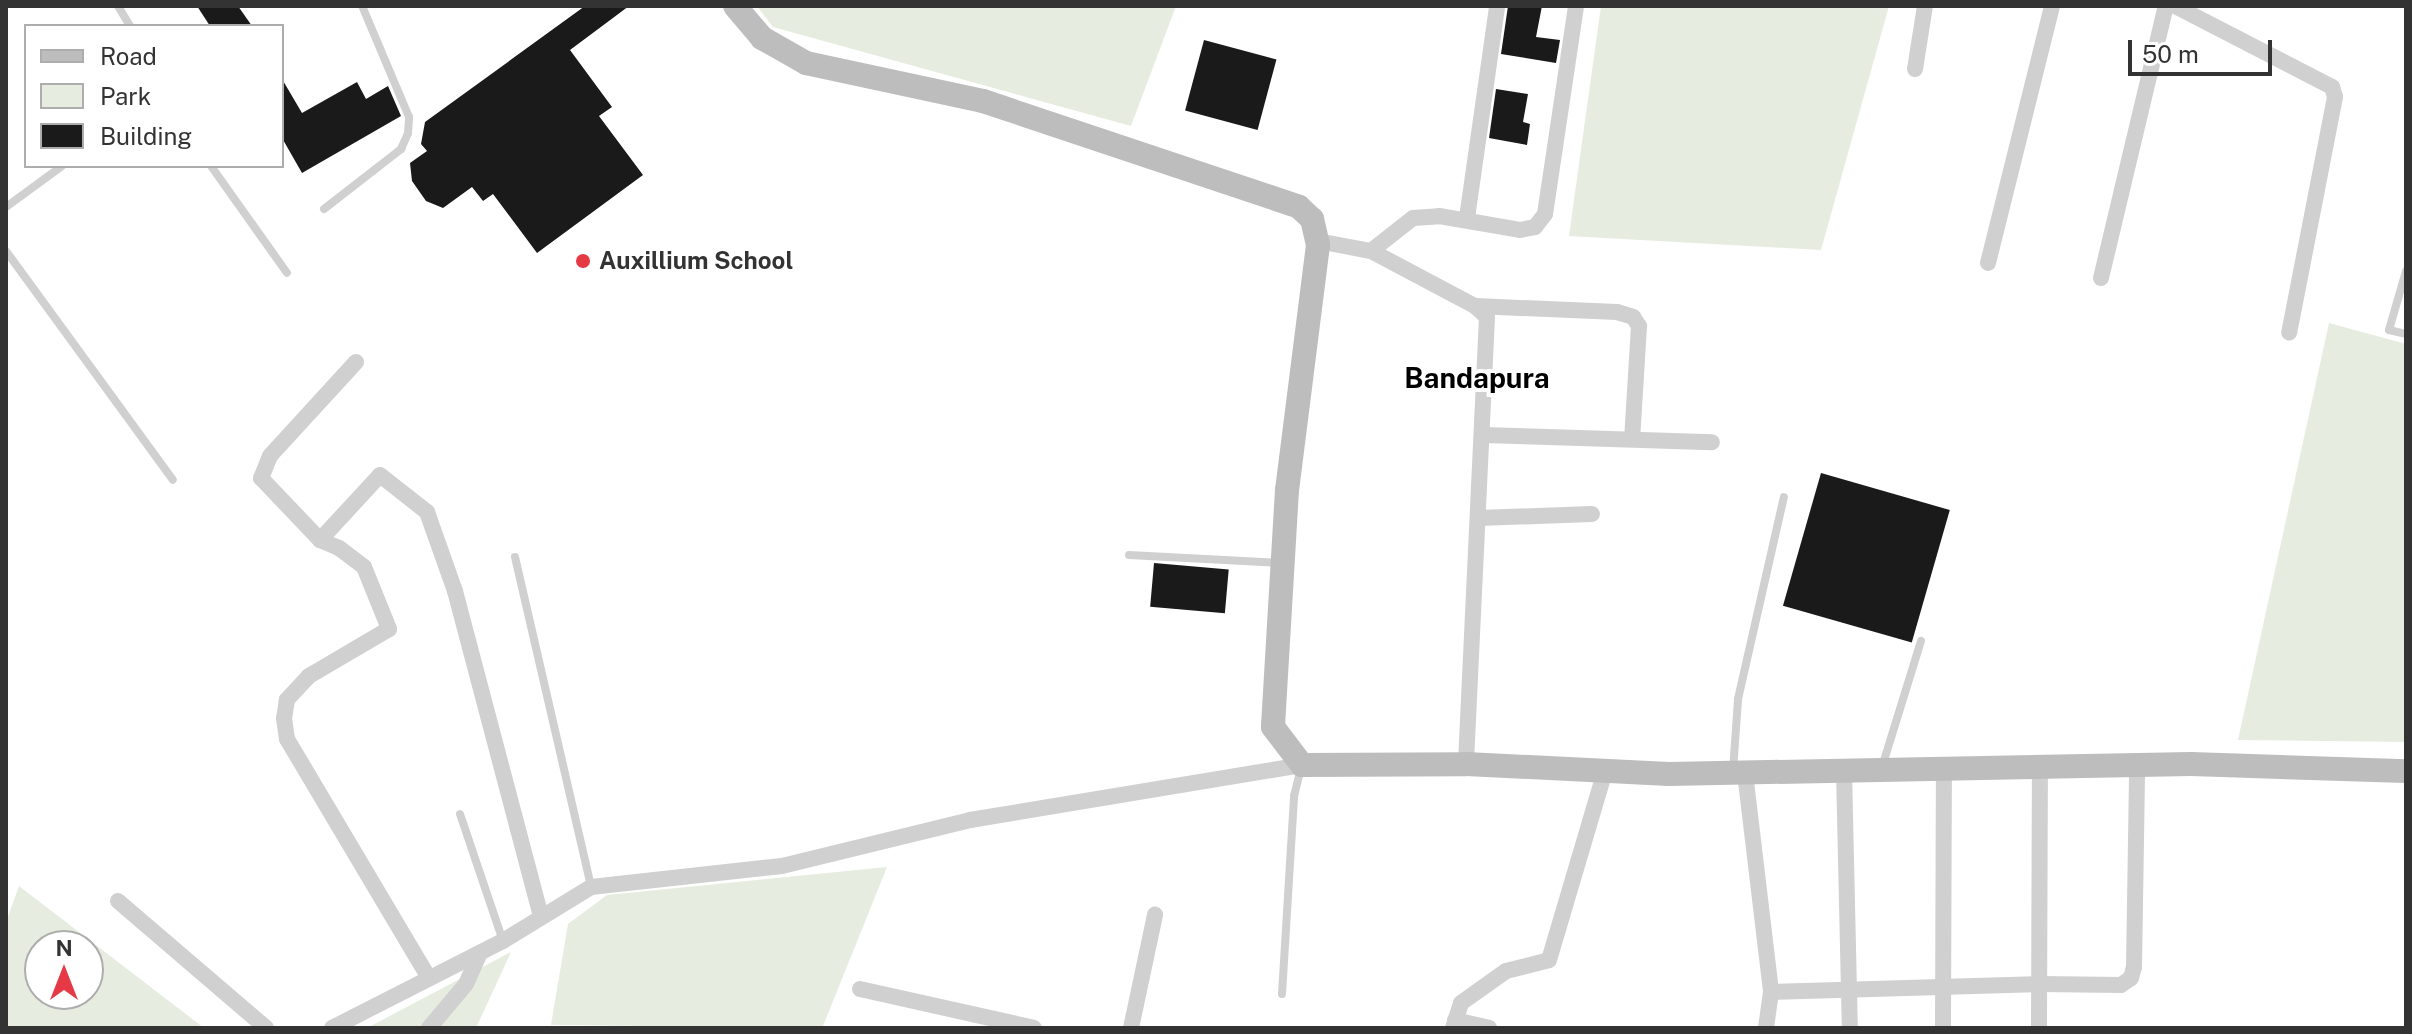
<!DOCTYPE html>
<style>
body{margin:0}
#map{position:relative;width:2412px;height:1034px;overflow:hidden;background:#fff;font-family:"Public Sans",sans-serif}
div>[style]{position:absolute}
.green>*{inset:0;background:#e6ecdf}
.building>*{inset:0;background:#1a1a1a;transform-origin:0 0}
.lane>*{height:8px;margin:-4px;padding:0 4px;transform-origin:4px;border-radius:4px;background:#d0d0d0}
.street>*{height:16px;margin:-8px;padding:0 8px;transform-origin:8px;border-radius:8px;background:#d0d0d0}
.secondary>*{height:24px;margin:-12px;padding:0 12px;transform-origin:12px;border-radius:12px;background:#bdbdbd}
.dots>*{width:22px;height:22px;translate:-50% -50%;box-sizing:border-box;border:4px solid #fff;border-radius:50%}
span{translate:-50% -50%;white-space:nowrap;text-align:center;line-height:1.15;-webkit-text-stroke:8px #fff;paint-order:stroke}
.poi-label{font-size:24px;color:#333;font-weight:700}
.left{translate:0 -50%;text-align:left}
.quarter-label{font-size:28px;color:#000;font-weight:700}
.frame{position:absolute;inset:0;border:8px solid #333;pointer-events:none}
.legend{position:absolute;left:24px;top:24px;width:260px;height:144px;box-sizing:border-box;background:#fff;border:2px solid #adadad;margin:0;padding:10px 14px;list-style:none;font-size:24px;color:#333}
.legend li{display:flex;align-items:center;gap:16px;height:40px}
.legend b{width:40px;border:2px solid #adadad}
.north{position:absolute;left:24px;top:930px;width:80px;height:80px;box-sizing:border-box;background:#fff;border:2px solid #adadad;border-radius:50%;rotate:0deg;font-size:22px;font-weight:700;line-height:32px;text-align:center;color:#333}
.north::after{content:'';display:block;margin:auto;width:28px;height:36px;background:#e63946;clip-path:polygon(50% 0,100% 100%,50% 72%,0 100%)}
.scale{position:absolute;left:2128px;top:40px;width:144px;height:36px;box-sizing:border-box;border:4px solid #333;border-top:0;padding-left:10px;font-size:24px;line-height:28px;white-space:nowrap;color:#333;-webkit-text-stroke:6px #fff;paint-order:stroke}
</style>
<div id="map">
<div class="green">
<i style="clip-path:polygon(757px 6px,1176px 6px,1131px 126px,773px 27px)"></i>
<i style="clip-path:polygon(1601px 6px,1889px 6px,1821px 250px,1569px 236px)"></i>
<i style="clip-path:polygon(2329px 323px,2406px 344px,2406px 742px,2238px 740px)"></i>
<i style="clip-path:polygon(887px 867px,823px 1026px,828px 1028px,551px 1025px,568px 924px,607px 895px)"></i>
<i style="clip-path:polygon(evenodd,19px 886px,204px 1028px,6px 1028px,6px 922px,19px 886px,88px 946px,88px 994px,40px 994px,40px 946px,88px 946px)"></i>
<i style="clip-path:polygon(511px 952px,476px 1028px,367px 1028px)"></i>
</div>
<div class="building">
<i style="clip-path:polygon(197px 6px,238px 6px,252px 26px,210px 26px)"></i>
<i style="clip-path:polygon(585px 6px,629px 6px,570px 50px,612px 107px,599px 116px,643px 175px,537px 253px,493px 194px,483px 201px,472px 187px,443px 208px,426px 201px,412px 181px,410px 163px,427px 151px,421px 144px,425px 122px)"></i>
<i style="clip-path:polygon(1508px 6px,1542px 6px,1536px 37px,1560px 40px,1556px 63px,1501px 54px)"></i>
<i style="left:1204px;top:40px;width:75px;height:73px;rotate:15deg"></i>
<i style="clip-path:polygon(282px 79px,302px 113px,357px 82px,366px 99px,388px 86px,401px 116px,302px 173px,282px 138px)"></i>
<i style="clip-path:polygon(1496px 89px,1528px 94px,1523px 122px,1530px 124px,1527px 145px,1489px 138px)"></i>
<i style="left:1821px;top:473px;width:134px;height:138px;rotate:16deg"></i>
<i style="left:1154px;top:563px;width:75px;height:44px;rotate:5deg"></i>
</div>
<div class="lane">
<i style="left:118px;top:6px;width:23px;rotate:59deg"></i>
<i style="left:211px;top:166px;width:131px;rotate:54.6deg"></i>
<i style="left:6px;top:207px;width:69px;rotate:-36.2deg"></i>
<i style="left:324px;top:209px;width:98px;rotate:-37.9deg"></i>
<i style="left:401px;top:149px;width:17px;rotate:-66deg"></i>
<i style="left:408px;top:133px;width:16px;rotate:-86deg"></i>
<i style="left:409px;top:117px;width:121px;rotate:-112.9deg"></i>
<i style="left:6px;top:251px;width:283px;rotate:53.9deg"></i>
<i style="left:2406px;top:271px;width:61px;rotate:106.1deg"></i>
<i style="left:2389px;top:330px;width:17px;rotate:13deg"></i>
<i style="left:1129px;top:555px;width:151px;rotate:3deg"></i>
<i style="left:515px;top:557px;width:339px;rotate:77deg"></i>
<i style="left:1882px;top:767px;width:132px;rotate:-72.8deg"></i>
<i style="left:1733px;top:771px;width:72px;rotate:-86deg"></i>
<i style="left:1738px;top:699px;width:207px;rotate:-77.2deg"></i>
<i style="left:460px;top:814px;width:134px;rotate:71.3deg"></i>
<i style="left:1282px;top:994px;width:198px;rotate:-86.5deg"></i>
<i style="left:1294px;top:796px;width:29px;rotate:-76deg"></i>
</div>
<div class="street">
<i style="left:2175px;top:6px;width:177px;rotate:27.3deg"></i>
<i style="left:2332px;top:87px;width:10px;rotate:73deg"></i>
<i style="left:2335px;top:97px;width:240px;rotate:101deg"></i>
<i style="left:1915px;top:69px;width:64px;rotate:-81deg"></i>
<i style="left:1467px;top:218px;width:214px;rotate:-81.9deg"></i>
<i style="left:1318px;top:241px;width:54px;rotate:10.7deg"></i>
<i style="left:1371px;top:251px;width:53px;rotate:-38.2deg"></i>
<i style="left:1413px;top:218px;width:26px;rotate:-4deg"></i>
<i style="left:1439px;top:216px;width:82px;rotate:9.8deg"></i>
<i style="left:1520px;top:230px;width:15px;rotate:-11deg"></i>
<i style="left:1535px;top:227px;width:16px;rotate:-52deg"></i>
<i style="left:1545px;top:214px;width:210px;rotate:-81.5deg"></i>
<i style="left:1371px;top:251px;width:118px;rotate:27.9deg"></i>
<i style="left:1475px;top:306px;width:16px;rotate:43deg"></i>
<i style="left:1487px;top:317px;width:447px;rotate:92.7deg"></i>
<i style="left:1988px;top:263px;width:265px;rotate:-76deg"></i>
<i style="left:2101px;top:278px;width:280px;rotate:-76.6deg"></i>
<i style="left:1475px;top:306px;width:142px;rotate:2.4deg"></i>
<i style="left:1617px;top:312px;width:17px;rotate:17deg"></i>
<i style="left:1633px;top:317px;width:11px;rotate:56deg"></i>
<i style="left:1639px;top:326px;width:113px;rotate:93.5deg"></i>
<i style="left:356px;top:362px;width:127px;rotate:132.5deg"></i>
<i style="left:270px;top:456px;width:24px;rotate:112deg"></i>
<i style="left:261px;top:478px;width:86px;rotate:46.4deg"></i>
<i style="left:320px;top:540px;width:88px;rotate:-47.3deg"></i>
<i style="left:380px;top:475px;width:60px;rotate:38.2deg"></i>
<i style="left:427px;top:512px;width:84px;rotate:70.5deg"></i>
<i style="left:455px;top:591px;width:337px;rotate:75.2deg"></i>
<i style="left:1483px;top:435px;width:229px;rotate:1.8deg"></i>
<i style="left:1479px;top:518px;width:113px;rotate:-2deg"></i>
<i style="left:320px;top:540px;width:21px;rotate:23deg"></i>
<i style="left:339px;top:548px;width:31px;rotate:37deg"></i>
<i style="left:364px;top:567px;width:67px;rotate:68deg"></i>
<i style="left:389px;top:629px;width:93px;rotate:149.6deg"></i>
<i style="left:309px;top:676px;width:33px;rotate:133deg"></i>
<i style="left:287px;top:700px;width:18px;rotate:99deg"></i>
<i style="left:284px;top:718px;width:21px;rotate:82deg"></i>
<i style="left:287px;top:739px;width:278px;rotate:59.3deg"></i>
<i style="left:1844px;top:771px;width:257px;rotate:88.7deg"></i>
<i style="left:1745px;top:773px;width:221px;rotate:83.2deg"></i>
<i style="left:1771px;top:992px;width:36px;rotate:98deg"></i>
<i style="left:118px;top:901px;width:195px;rotate:40.6deg"></i>
<i style="left:860px;top:989px;width:178px;rotate:12.6deg"></i>
<i style="left:1771px;top:992px;width:269px;rotate:-1.7deg"></i>
<i style="left:2040px;top:984px;width:81px;rotate:0.7deg"></i>
<i style="left:2121px;top:985px;width:12px;rotate:-35deg"></i>
<i style="left:2131px;top:978px;width:11px;rotate:-75deg"></i>
<i style="left:2134px;top:967px;width:202px;rotate:-89.1deg"></i>
<i style="left:1455px;top:1020px;width:35px;rotate:13deg"></i>
<i style="left:332px;top:1028px;width:192px;rotate:-27deg"></i>
<i style="left:503px;top:941px;width:103px;rotate:-31.5deg"></i>
<i style="left:591px;top:887px;width:192px;rotate:-6.3deg"></i>
<i style="left:782px;top:866px;width:194px;rotate:-13.7deg"></i>
<i style="left:970px;top:820px;width:337px;rotate:-9.4deg"></i>
<i style="left:429px;top:1028px;width:57px;rotate:-49.9deg"></i>
<i style="left:466px;top:984px;width:34px;rotate:-66deg"></i>
<i style="left:1131px;top:1028px;width:116px;rotate:-78deg"></i>
<i style="left:1453px;top:1028px;width:26px;rotate:-72deg"></i>
<i style="left:1461px;top:1003px;width:55px;rotate:-35.4deg"></i>
<i style="left:1506px;top:971px;width:44px;rotate:-14.3deg"></i>
<i style="left:1549px;top:960px;width:197px;rotate:-73.5deg"></i>
<i style="left:1943px;top:1028px;width:259px;rotate:-89.8deg"></i>
<i style="left:2039px;top:1028px;width:261px;rotate:-89.8deg"></i>
</div>
<div class="secondary">
<i style="left:735px;top:6px;width:42px;rotate:49.8deg"></i>
<i style="left:762px;top:38px;width:51px;rotate:29.6deg"></i>
<i style="left:806px;top:63px;width:181px;rotate:12.1deg"></i>
<i style="left:983px;top:101px;width:333px;rotate:18.5deg"></i>
<i style="left:1299px;top:207px;width:18px;rotate:43deg"></i>
<i style="left:1312px;top:219px;width:27px;rotate:77deg"></i>
<i style="left:1318px;top:245px;width:247px;rotate:97.2deg"></i>
<i style="left:1287px;top:490px;width:237px;rotate:93.4deg"></i>
<i style="left:1273px;top:727px;width:48px;rotate:52.7deg"></i>
<i style="left:1302px;top:765px;width:164px;rotate:-0.3deg"></i>
<i style="left:1466px;top:764px;width:203px;rotate:2.8deg"></i>
<i style="left:1669px;top:774px;width:522px;rotate:-1.1deg"></i>
<i style="left:2191px;top:764px;width:215px;rotate:1.9deg"></i>
</div>
<div class="dots">
<i style="left:583px;top:261px;background:#e63946"></i>
</div>
<div class="poi-label">
<span class="left" style="left:599px;top:261px">Auxillium School</span>
</div>
<div class="quarter-label">
<span style="left:1477px;top:378px">Bandapura</span>
</div>
<div class="frame"></div>
<ul class="legend">
<li><b style="height:10px;background:#bdbdbd"></b>Road</li>
<li><b style="height:22px;background:#e6ecdf"></b>Park</li>
<li><b style="height:22px;background:#1a1a1a"></b>Building</li>
</ul>
<div class="north">N</div>
<div class="scale">50 m</div>
</div>
